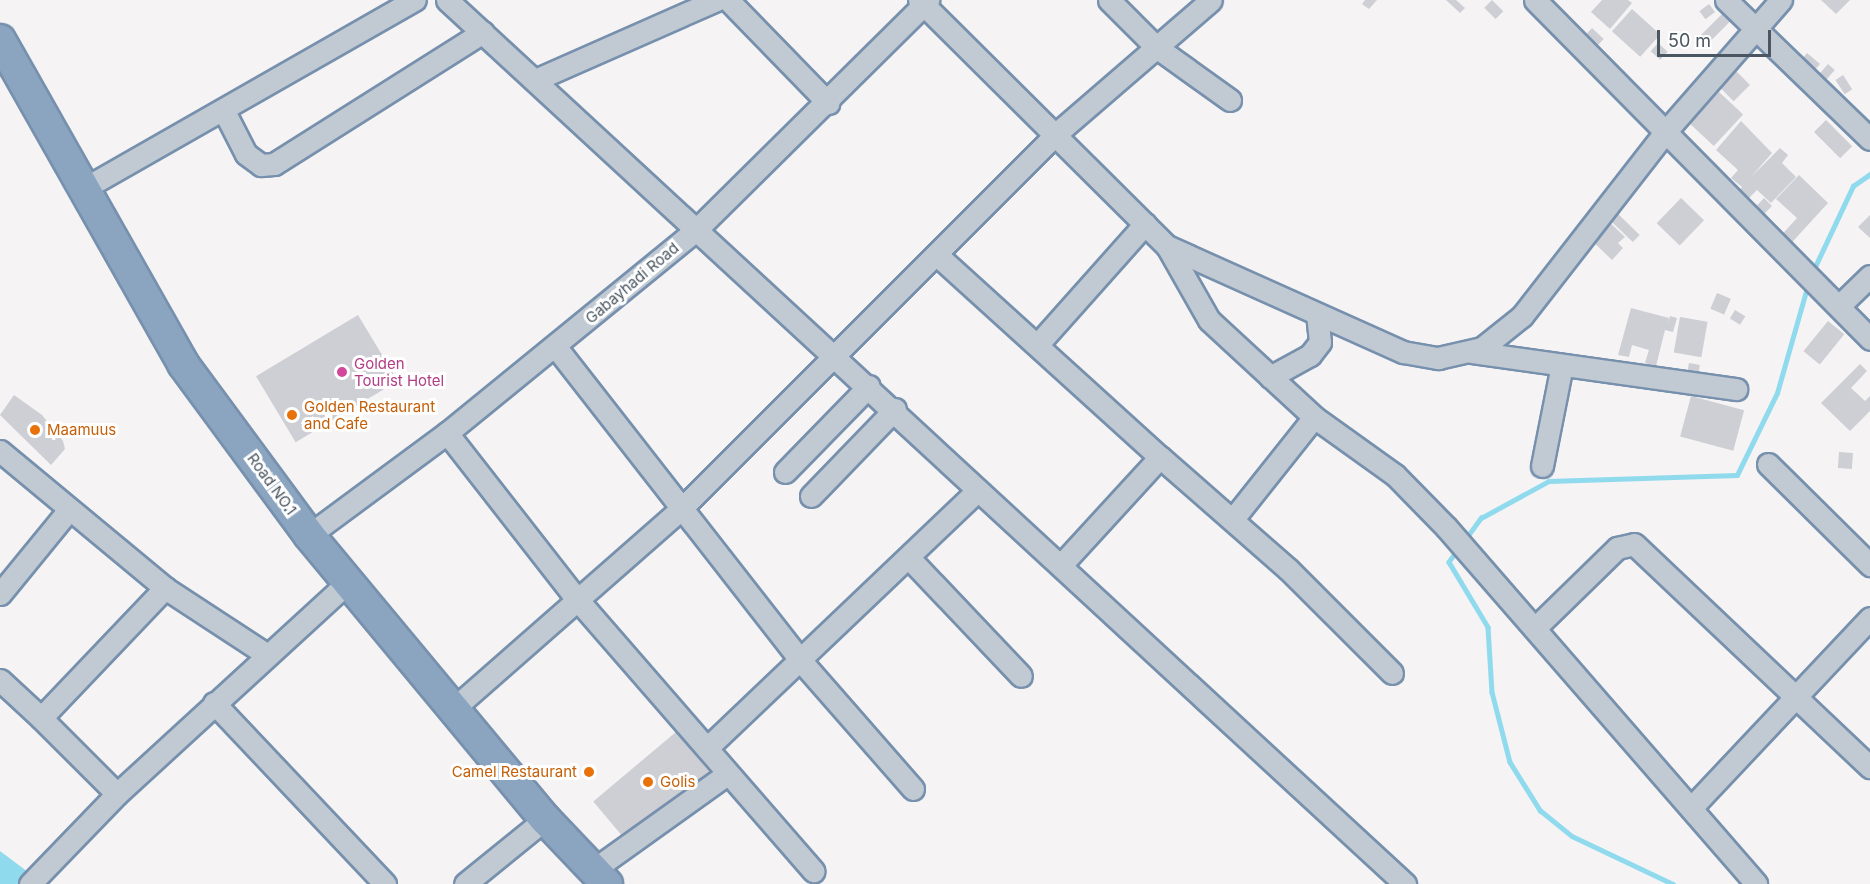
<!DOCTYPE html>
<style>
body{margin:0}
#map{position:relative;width:1870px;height:884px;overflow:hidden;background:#f5f3f3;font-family:Inter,sans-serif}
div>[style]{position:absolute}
.water>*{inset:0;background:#90daee}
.stream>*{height:4.5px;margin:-2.25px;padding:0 2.25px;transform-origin:2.25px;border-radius:2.25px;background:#90daee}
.building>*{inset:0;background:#cdcfd5;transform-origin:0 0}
.roads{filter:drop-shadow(2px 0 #7690ad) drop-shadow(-2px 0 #7690ad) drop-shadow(0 2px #7690ad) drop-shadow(0 -2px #7690ad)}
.minor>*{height:21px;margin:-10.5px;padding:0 10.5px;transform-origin:10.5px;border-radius:10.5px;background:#c1cad2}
.highway>*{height:30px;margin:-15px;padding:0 15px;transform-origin:15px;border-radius:15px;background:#8ba5c1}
.dots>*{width:16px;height:16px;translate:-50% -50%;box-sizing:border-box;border:3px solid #fff;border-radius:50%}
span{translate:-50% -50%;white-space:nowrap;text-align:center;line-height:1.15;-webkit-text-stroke:6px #fff;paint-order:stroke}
.street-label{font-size:15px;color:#4a5661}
.hotel-label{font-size:15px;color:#b23c85}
.left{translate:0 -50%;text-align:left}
.food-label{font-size:15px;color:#c56008}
.right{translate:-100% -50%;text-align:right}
.scale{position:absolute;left:1657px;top:30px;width:114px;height:27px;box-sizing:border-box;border:3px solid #4a5661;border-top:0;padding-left:8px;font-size:18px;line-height:21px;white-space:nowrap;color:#4a5661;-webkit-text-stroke:4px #fff;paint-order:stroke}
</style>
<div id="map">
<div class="water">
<i style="clip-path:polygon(0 851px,24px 869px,45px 884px,0 884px)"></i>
</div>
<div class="stream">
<i style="left:1813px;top:271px;width:94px;rotate:-64.8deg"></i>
<i style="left:1853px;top:186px;width:21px;rotate:-35deg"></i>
<i style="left:1464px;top:541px;width:29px;rotate:-54deg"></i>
<i style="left:1481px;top:518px;width:77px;rotate:-28.6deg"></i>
<i style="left:1549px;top:481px;width:188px;rotate:-1.8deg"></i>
<i style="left:1737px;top:475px;width:91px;rotate:-64deg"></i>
<i style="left:1777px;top:393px;width:113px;rotate:-74.1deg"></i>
<i style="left:1458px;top:550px;width:15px;rotate:127deg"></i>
<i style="left:1449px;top:562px;width:76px;rotate:59deg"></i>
<i style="left:1488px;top:627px;width:65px;rotate:86.5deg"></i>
<i style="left:1492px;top:692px;width:72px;rotate:75.6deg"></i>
<i style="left:1510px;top:762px;width:57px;rotate:58deg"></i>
<i style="left:1540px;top:810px;width:41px;rotate:39.1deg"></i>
<i style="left:1572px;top:836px;width:112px;rotate:25.4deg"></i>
</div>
<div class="building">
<i style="clip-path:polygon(1365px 0,1377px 0,1369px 9px,1362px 4px)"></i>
<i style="clip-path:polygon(1446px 0,1456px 0,1465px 8px,1460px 13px)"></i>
<i style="left:1492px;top:0;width:16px;height:11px;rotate:45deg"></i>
<i style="clip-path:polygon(1602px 0,1628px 0,1632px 3px,1610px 29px,1591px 12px)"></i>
<i style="clip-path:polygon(1821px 0,1850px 0,1836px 14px)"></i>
<i style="left:1709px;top:4px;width:10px;height:12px;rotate:53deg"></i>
<i style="left:1632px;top:9px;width:38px;height:30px;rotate:42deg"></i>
<i style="left:1722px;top:14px;width:11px;height:30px;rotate:45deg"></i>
<i style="left:1592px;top:28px;width:16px;height:9px;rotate:43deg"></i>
<i style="left:1658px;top:43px;width:13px;height:11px;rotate:42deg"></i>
<i style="left:1807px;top:53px;width:17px;height:9px;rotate:40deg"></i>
<i style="left:1828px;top:64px;width:9px;height:13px;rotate:41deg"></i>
<i style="left:1733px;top:68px;width:24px;height:23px;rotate:45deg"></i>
<i style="left:1843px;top:75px;width:17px;height:9px;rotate:57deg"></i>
<i style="left:1719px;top:92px;width:33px;height:43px;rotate:43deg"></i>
<i style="left:1826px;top:120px;width:37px;height:17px;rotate:45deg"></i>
<i style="clip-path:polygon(1741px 121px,1772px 153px,1751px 177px,1780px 148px,1788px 155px,1782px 163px,1796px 177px,1771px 203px,1757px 190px,1747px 200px,1738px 192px,1742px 187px,1731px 178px,1738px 170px,1716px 150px)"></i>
<i style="clip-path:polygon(1799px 175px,1828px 203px,1784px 251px,1775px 242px,1797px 218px,1776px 199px)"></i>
<i style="left:1681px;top:198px;width:32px;height:35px;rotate:44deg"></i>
<i style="clip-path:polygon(1764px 198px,1772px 206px,1764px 214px,1780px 229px,1772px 237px,1748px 215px)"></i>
<i style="left:1616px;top:212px;width:33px;height:10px;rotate:44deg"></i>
<i style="clip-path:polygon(1601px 214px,1625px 237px,1618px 243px,1623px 248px,1612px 260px,1583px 232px)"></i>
<i style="clip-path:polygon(1870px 215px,1870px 238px,1858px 227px)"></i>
<i style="left:1717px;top:293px;width:15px;height:17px;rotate:23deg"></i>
<i style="clip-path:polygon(1631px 308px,1669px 318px,1668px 324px,1670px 316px,1677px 318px,1673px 332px,1665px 330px,1656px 366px,1645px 363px,1649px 350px,1632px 345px,1629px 357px,1618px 355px)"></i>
<i style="left:1735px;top:310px;width:12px;height:10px;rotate:31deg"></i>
<i style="left:358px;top:315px;width:77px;height:119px;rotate:59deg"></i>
<i style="left:1680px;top:317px;width:28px;height:36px;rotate:10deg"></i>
<i style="left:1828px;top:321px;width:21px;height:39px;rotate:39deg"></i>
<i style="left:1689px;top:363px;width:11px;height:12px;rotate:10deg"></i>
<i style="clip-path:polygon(1860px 364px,1867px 371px,1851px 388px,1865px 401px,1870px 396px,1870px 411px,1850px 431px,1821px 403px)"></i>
<i style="clip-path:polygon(14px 395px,42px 415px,63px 441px,65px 449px,51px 465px,0 415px)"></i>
<i style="left:1691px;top:396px;width:55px;height:42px;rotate:15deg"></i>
<i style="left:1839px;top:452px;width:14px;height:16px;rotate:4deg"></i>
<i style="left:676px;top:732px;width:52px;height:108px;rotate:50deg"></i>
</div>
<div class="roads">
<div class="minor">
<i style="left:447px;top:0;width:1304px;rotate:42.7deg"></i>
<i style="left:728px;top:0;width:144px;rotate:45.8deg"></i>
<i style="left:919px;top:0;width:349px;rotate:44.8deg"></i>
<i style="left:1167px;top:246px;width:85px;rotate:60.4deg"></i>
<i style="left:1209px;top:320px;width:143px;rotate:42.7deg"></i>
<i style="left:1314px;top:417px;width:100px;rotate:35.6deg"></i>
<i style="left:1395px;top:475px;width:73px;rotate:45.6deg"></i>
<i style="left:1446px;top:527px;width:473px;rotate:49deg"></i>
<i style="left:1109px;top:0;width:66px;rotate:45deg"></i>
<i style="left:1156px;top:47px;width:91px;rotate:35.6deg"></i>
<i style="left:1535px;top:0;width:477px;rotate:45.3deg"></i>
<i style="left:1726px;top:0;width:200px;rotate:44deg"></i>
<i style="left:535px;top:80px;width:198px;rotate:-23.8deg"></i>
<i style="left:224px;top:111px;width:48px;rotate:62.9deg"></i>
<i style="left:246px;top:154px;width:19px;rotate:36deg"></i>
<i style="left:261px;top:165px;width:13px;rotate:-4deg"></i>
<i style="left:274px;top:164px;width:247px;rotate:-32.3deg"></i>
<i style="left:83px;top:189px;width:382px;rotate:-29.7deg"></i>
<i style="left:1167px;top:246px;width:259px;rotate:24.2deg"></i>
<i style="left:1403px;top:352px;width:36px;rotate:10deg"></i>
<i style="left:1438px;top:358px;width:45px;rotate:-12.8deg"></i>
<i style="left:1482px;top:348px;width:51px;rotate:-38.7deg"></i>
<i style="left:1522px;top:316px;width:236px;rotate:-52.1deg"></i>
<i style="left:1667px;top:130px;width:173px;rotate:-48.8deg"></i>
<i style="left:937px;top:255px;width:301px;rotate:42.2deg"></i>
<i style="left:1160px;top:457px;width:145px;rotate:132.5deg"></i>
<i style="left:1839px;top:306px;width:43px;rotate:-44.1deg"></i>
<i style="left:1038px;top:344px;width:161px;rotate:-48.3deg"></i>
<i style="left:555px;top:346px;width:400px;rotate:52deg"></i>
<i style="left:801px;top:661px;width:170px;rotate:48.8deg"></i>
<i style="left:1472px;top:352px;width:267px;rotate:8deg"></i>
<i style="left:1270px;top:377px;width:46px;rotate:-28.8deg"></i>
<i style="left:1310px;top:355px;width:16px;rotate:-52deg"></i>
<i style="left:1320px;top:342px;width:28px;rotate:-96deg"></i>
<i style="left:447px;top:433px;width:209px;rotate:52deg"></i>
<i style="left:576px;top:598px;width:362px;rotate:49deg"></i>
<i style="left:0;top:451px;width:214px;rotate:39.7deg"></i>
<i style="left:165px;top:588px;width:121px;rotate:33.2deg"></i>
<i style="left:1160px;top:457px;width:170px;rotate:41.2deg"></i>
<i style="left:1288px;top:569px;width:147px;rotate:45deg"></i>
<i style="left:1768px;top:464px;width:144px;rotate:44.7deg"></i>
<i style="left:1542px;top:466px;width:103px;rotate:-78.8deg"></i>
<i style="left:785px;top:472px;width:120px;rotate:-45.7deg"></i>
<i style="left:811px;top:496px;width:121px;rotate:-46deg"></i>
<i style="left:1233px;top:519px;width:130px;rotate:-51.5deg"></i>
<i style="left:309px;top:535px;width:172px;rotate:-36.5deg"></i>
<i style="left:447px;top:433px;width:324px;rotate:-39.2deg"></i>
<i style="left:698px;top:228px;width:324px;rotate:-44.7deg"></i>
<i style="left:910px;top:559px;width:161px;rotate:46.5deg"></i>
<i style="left:0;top:594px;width:106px;rotate:-50.7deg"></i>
<i style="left:1535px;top:628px;width:115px;rotate:-44.3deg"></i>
<i style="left:1617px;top:548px;width:17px;rotate:-13deg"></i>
<i style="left:1634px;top:544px;width:325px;rotate:43.4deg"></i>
<i style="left:0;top:680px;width:56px;rotate:42.8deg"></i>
<i style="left:41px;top:718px;width:180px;rotate:-46.4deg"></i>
<i style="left:214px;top:703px;width:249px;rotate:46.6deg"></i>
<i style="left:452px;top:710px;width:305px;rotate:-41.3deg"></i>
<i style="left:681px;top:509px;width:532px;rotate:-45deg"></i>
<i style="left:1057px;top:133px;width:203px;rotate:-40.8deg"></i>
<i style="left:41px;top:718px;width:107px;rotate:45deg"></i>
<i style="left:707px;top:748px;width:374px;rotate:-43.6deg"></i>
<i style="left:1691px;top:808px;width:261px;rotate:-46.7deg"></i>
<i style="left:593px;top:870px;width:165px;rotate:-35.6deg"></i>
<i style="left:30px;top:884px;width:125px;rotate:-46deg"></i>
<i style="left:117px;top:794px;width:314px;rotate:-42.5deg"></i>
<i style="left:465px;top:884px;width:103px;rotate:-39.1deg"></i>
</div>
<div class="highway">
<i style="left:0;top:40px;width:372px;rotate:60.5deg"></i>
<i style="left:183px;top:364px;width:212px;rotate:53.6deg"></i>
<i style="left:309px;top:535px;width:369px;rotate:50.3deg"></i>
<i style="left:545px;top:819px;width:90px;rotate:46.4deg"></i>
</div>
</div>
<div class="dots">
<i style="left:342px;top:372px;background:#d1479c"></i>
<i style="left:292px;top:415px;background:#e8710a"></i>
<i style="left:35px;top:430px;background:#e8710a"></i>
<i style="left:589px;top:772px;background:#e8710a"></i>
<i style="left:648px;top:782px;background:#e8710a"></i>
</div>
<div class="street-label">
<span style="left:632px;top:283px;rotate:-40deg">Gabayhadi Road</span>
<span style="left:272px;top:484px;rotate:54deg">Road NO.1</span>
</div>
<div class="hotel-label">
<span class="left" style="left:354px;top:372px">Golden<br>Tourist Hotel</span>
</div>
<div class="food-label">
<span class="left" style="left:304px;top:415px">Golden Restaurant<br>and Cafe</span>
<span class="left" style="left:47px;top:430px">Maamuus</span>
<span class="right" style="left:577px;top:772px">Camel Restaurant</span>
<span class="left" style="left:660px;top:782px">Golis</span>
</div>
<div class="scale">50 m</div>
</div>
